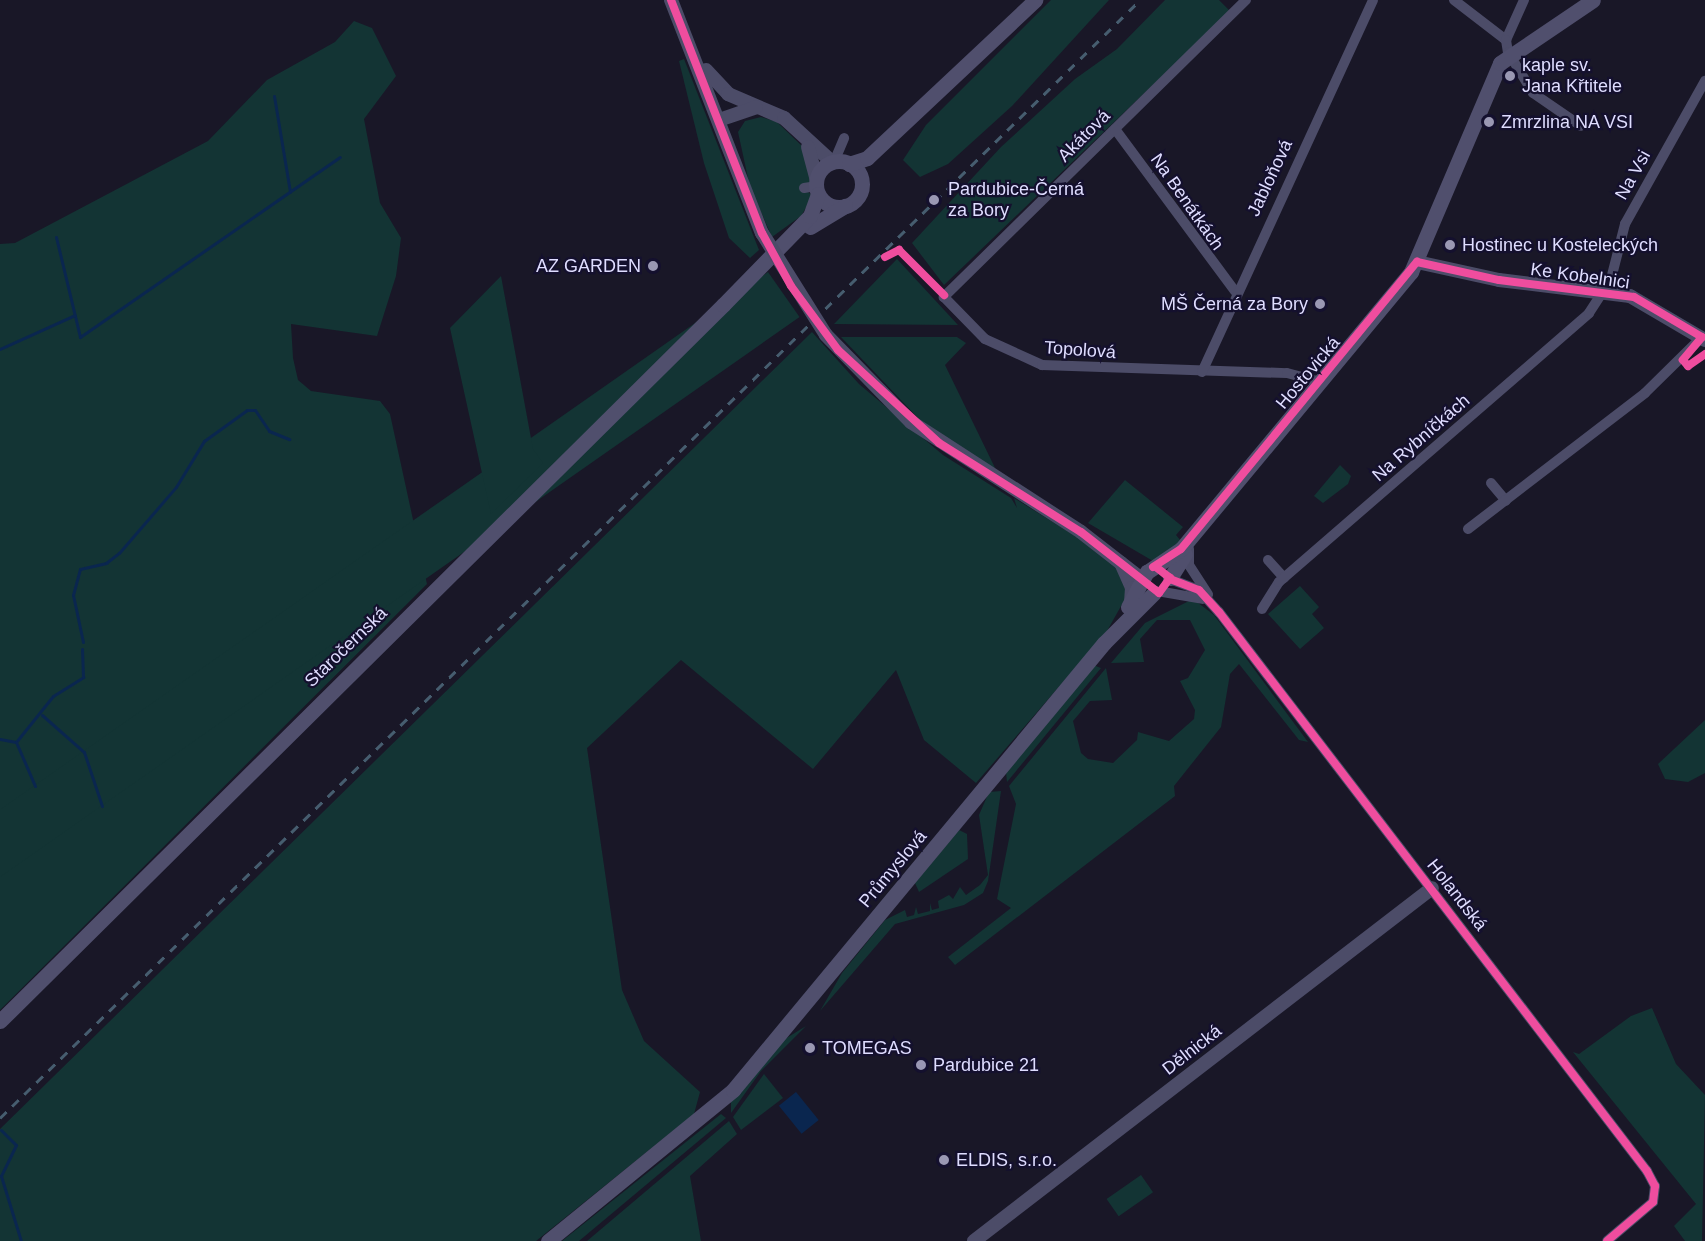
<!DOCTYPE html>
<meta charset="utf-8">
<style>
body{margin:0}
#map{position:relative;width:1705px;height:1241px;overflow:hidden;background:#191727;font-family:Arial,sans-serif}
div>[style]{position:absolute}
.green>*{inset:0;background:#133434;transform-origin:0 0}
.water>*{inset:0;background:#0a264f;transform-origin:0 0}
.stream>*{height:3px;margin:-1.5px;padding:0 1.5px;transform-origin:1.5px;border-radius:1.5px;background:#0a264f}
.minor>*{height:10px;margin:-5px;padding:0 5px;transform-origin:5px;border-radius:5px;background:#4c4c68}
.tertiary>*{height:14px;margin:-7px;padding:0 7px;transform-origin:7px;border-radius:7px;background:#4c4c68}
.secondary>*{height:15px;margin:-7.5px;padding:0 7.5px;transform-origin:7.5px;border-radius:7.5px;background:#504f6d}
.secondary>.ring{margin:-7.5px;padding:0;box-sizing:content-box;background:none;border:15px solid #504f6d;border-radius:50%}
.rail>*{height:3px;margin-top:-1.5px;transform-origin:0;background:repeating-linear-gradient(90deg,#465d6f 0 9px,transparent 0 17px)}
.tertiary-bridge>*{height:14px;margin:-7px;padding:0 7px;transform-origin:7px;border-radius:7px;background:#4c4c68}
.cycleway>*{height:8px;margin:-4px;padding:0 4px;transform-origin:4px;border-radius:4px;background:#ef4d9e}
.dots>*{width:16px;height:16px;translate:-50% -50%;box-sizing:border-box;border:3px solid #14102e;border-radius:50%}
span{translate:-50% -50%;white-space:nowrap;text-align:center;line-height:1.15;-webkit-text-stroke:4.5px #14102e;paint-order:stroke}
.poi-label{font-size:18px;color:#dfddff}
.left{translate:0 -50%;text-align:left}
.right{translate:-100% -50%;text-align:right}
.street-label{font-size:18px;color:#dfddff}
</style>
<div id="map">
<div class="green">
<i style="clip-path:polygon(1051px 0,1109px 0,1012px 106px,948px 164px,920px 177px,903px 160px,926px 125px)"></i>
<i style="clip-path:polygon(1165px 0,1219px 0,1230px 11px,944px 285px,912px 243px,1001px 147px,1075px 79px,1117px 49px)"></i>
<i style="clip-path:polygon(354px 21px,372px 28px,396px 76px,364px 119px,380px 203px,401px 238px,396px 276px,377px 336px,291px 324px,293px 358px,298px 380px,311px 391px,380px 401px,390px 414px,427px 584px,0 1010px,0 244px,15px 243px,208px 141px,267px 80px,335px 42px)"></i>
<i style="clip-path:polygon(684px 59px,759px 250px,750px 258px,729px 238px,704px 163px,679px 61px)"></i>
<i style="clip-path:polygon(761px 117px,777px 122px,803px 147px,812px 179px,808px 192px,813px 196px,801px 216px,772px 237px,750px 187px,738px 132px,745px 121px)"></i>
<i style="clip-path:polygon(897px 259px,958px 325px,834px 324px)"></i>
<i style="left:768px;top:272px;width:55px;height:1080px;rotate:55deg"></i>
<i style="clip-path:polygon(501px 276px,533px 449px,543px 463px,491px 514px,450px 328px)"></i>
<i style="clip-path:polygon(812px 332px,859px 384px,943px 455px,1011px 498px,1017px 508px,1014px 498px,1111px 558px,1126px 583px,1125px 599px,1107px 631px,976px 783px,924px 740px,896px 670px,813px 769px,681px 660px,587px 748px,622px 990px,644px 1041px,700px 1092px,694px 1114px,536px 1241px,0 1241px,0 1129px)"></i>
<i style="clip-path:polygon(841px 337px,957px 337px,966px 343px,945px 365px,997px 472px,918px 418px)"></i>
<i style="clip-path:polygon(1340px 465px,1351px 476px,1348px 484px,1323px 503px,1314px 496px)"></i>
<i style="clip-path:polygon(1125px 480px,1183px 527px,1176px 535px,1181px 541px,1153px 561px,1088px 523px)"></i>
<i style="clip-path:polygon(1300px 586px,1319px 607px,1312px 614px,1324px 628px,1300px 649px,1268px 614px)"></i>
<i style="clip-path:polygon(1193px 599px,1214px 615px,1308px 742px,1299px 740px,1239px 664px,1230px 674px,1221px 727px,1174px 786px,1175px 796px,955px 965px,948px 957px,1011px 908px,997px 899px,1016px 804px,1009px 786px,1106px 668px,1112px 700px,1090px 701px,1073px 721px,1081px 753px,1088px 759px,1113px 763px,1137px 740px,1138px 732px,1169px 741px,1194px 719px,1195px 710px,1180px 681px,1188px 678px,1205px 650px,1190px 620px,1157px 620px,1140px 639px,1144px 662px,1111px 663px,1145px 623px)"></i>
<i style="clip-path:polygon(1093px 665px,1101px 668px,1007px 782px,1006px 772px)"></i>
<i style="clip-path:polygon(1705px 720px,1705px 773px,1688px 782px,1665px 779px,1658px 764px)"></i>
<i style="clip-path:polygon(1001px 791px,988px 881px,983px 893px,964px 905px,895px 924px,820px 1011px,842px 973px,885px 920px,905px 910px,907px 917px,914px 915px,916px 907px,918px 914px,930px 911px,930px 903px,932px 910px,939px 908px,938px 901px,949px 895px,953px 899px,960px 887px,966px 895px,980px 885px,988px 875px,979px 815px,989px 792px)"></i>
<i style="clip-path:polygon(959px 830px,967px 834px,968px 859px,919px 892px,915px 883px)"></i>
<i style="clip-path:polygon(1652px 1008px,1676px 1064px,1705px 1095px,1702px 1241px,1685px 1241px,1674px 1226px,1696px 1204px,1573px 1052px,1579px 1054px,1631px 1016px)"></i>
<i style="clip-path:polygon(806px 1026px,761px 1071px,731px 1113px,731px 1101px,785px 1039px)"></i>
<i style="clip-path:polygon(764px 1074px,783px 1098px,741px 1130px,733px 1117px)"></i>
<i style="clip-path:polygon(721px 1114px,726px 1118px,579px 1241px,562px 1241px)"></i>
<i style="clip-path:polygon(729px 1121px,737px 1134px,690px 1176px,701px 1241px,587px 1241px)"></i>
<i style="left:1141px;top:1175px;width:21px;height:42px;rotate:55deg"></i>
</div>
<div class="water">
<i style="left:796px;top:1092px;width:36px;height:22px;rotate:51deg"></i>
</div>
<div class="stream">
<i style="left:274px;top:96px;width:97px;rotate:80.5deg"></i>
<i style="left:56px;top:237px;width:103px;rotate:76.5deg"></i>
<i style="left:80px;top:337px;width:316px;rotate:-34.7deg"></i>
<i style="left:0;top:349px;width:82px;rotate:-24.4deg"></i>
<i style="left:83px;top:642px;width:48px;rotate:-102deg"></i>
<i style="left:73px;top:595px;width:27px;rotate:-75deg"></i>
<i style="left:80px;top:569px;width:27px;rotate:-13deg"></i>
<i style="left:106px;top:563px;width:16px;rotate:-38deg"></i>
<i style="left:119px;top:553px;width:87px;rotate:-49.2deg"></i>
<i style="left:176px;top:487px;width:54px;rotate:-58.7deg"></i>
<i style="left:204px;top:441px;width:53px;rotate:-35.8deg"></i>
<i style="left:247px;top:410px;width:8px"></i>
<i style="left:255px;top:410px;width:25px;rotate:56deg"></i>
<i style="left:269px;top:431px;width:22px;rotate:22deg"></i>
<i style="left:42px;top:715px;width:56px;rotate:41.4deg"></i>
<i style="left:84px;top:752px;width:57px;rotate:71.6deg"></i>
<i style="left:0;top:739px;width:16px;rotate:11deg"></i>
<i style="left:16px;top:742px;width:59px;rotate:-51.2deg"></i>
<i style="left:53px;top:696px;width:36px;rotate:-32deg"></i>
<i style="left:83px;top:677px;width:28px;rotate:-92deg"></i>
<i style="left:16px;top:742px;width:48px;rotate:66.6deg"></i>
<i style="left:1px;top:1130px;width:21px;rotate:45deg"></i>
<i style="left:16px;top:1145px;width:34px;rotate:116deg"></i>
<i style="left:1px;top:1176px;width:68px;rotate:72.9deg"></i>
</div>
<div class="minor">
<i style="left:1246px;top:0;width:424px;rotate:135.5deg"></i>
<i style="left:944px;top:297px;width:59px;rotate:45.7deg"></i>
<i style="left:985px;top:339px;width:63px;rotate:24.5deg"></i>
<i style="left:1042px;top:365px;width:245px;rotate:1.9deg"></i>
<i style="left:1287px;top:373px;width:35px;rotate:15deg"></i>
<i style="left:1454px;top:0;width:66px;rotate:37.6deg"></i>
<i style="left:1524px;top:0;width:44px;rotate:114.2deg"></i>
<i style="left:1506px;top:40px;width:12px;rotate:81deg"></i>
<i style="left:1508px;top:52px;width:48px;rotate:58.6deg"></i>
<i style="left:1533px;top:93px;width:58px;rotate:34.5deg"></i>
<i style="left:1115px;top:129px;width:202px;rotate:53.5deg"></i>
<i style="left:834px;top:162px;width:26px;rotate:-67deg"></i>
<i style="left:804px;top:188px;width:12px;rotate:-9deg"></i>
<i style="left:1202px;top:372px;width:409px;rotate:-65.3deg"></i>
<i style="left:1491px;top:483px;width:23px;rotate:50deg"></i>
<i style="left:1468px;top:529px;width:223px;rotate:-37.5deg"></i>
<i style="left:1645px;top:393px;width:80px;rotate:-44.5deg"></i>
<i style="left:1189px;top:549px;width:16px;rotate:90deg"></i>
<i style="left:1189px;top:565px;width:35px;rotate:57deg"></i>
<i style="left:1268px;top:560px;width:24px;rotate:48deg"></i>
<i style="left:1170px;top:579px;width:31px;rotate:21deg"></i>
<i style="left:1199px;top:590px;width:30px;rotate:48deg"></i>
<i style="left:1219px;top:612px;width:704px;rotate:52.56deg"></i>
<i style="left:1647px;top:1171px;width:17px;rotate:62deg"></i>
<i style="left:1655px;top:1186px;width:16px;rotate:97deg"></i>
<i style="left:1653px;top:1202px;width:60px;rotate:139.7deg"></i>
<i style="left:1163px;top:592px;width:40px;rotate:10deg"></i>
<i style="left:1262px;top:609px;width:32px;rotate:-58deg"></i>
<i style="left:1279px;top:582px;width:410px;rotate:-40.9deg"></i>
<i style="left:1589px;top:313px;width:40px;rotate:-57.1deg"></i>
<i style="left:1611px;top:279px;width:57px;rotate:-75.7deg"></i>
<i style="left:1625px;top:224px;width:164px;rotate:-60.8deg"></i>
</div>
<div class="tertiary">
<i style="left:671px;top:0;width:250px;rotate:68.7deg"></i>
<i style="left:706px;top:70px;width:33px;rotate:47deg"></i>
<i style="left:728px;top:94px;width:61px;rotate:23.2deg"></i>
<i style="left:784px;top:118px;width:65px;rotate:42.5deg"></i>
<i style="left:719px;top:120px;width:39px;rotate:-19deg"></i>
<i style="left:808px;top:147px;width:34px;rotate:75deg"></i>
<i style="left:1417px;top:262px;width:84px;rotate:12.4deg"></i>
<i style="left:1499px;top:280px;width:132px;rotate:7deg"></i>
<i style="left:1630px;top:296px;width:87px;rotate:30.4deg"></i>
<i style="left:826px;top:335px;width:122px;rotate:45.7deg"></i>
<i style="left:911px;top:422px;width:202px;rotate:32.9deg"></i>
<i style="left:1081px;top:532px;width:80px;rotate:37.9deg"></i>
<i style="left:1121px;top:563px;width:27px;rotate:66deg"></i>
<i style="left:1132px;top:588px;width:15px;rotate:94deg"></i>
<i style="left:974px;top:1241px;width:578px;rotate:-37.62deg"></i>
</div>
<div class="secondary">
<i class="ring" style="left:816px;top:161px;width:31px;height:31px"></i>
<i style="left:849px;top:164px;width:19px;rotate:-18deg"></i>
<i style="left:867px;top:158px;width:231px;rotate:-43.2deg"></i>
<i style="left:810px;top:227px;width:41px;rotate:-31deg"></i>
<i style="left:1170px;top:578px;width:28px;rotate:-58deg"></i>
<i style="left:1128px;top:607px;width:40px;rotate:-62deg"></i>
<i style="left:1147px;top:572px;width:41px;rotate:-34.1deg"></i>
<i style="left:1181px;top:549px;width:360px;rotate:-50.3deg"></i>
<i style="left:1411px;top:272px;width:227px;rotate:-66.9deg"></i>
<i style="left:1500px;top:63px;width:112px;rotate:-34.1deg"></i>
<i style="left:0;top:1021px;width:1018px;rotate:-44.72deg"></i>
<i style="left:723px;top:305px;width:124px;rotate:-45.7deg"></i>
<i style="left:810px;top:216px;width:23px;rotate:-70deg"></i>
<i style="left:548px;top:1241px;width:239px;rotate:-39.2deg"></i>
<i style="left:733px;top:1090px;width:581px;rotate:-50.31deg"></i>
<i style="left:1104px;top:643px;width:71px;rotate:-45deg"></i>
</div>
<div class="rail">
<i style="left:0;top:1118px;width:1597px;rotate:-44.44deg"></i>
</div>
<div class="tertiary-bridge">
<i style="left:762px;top:233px;width:120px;rotate:57.9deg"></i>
</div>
<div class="cycleway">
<i style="left:671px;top:0;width:250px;rotate:68.7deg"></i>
<i style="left:762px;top:233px;width:60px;rotate:61.3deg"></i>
<i style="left:791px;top:286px;width:79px;rotate:53.7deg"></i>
<i style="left:838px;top:350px;width:137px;rotate:42.6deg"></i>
<i style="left:939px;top:443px;width:168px;rotate:32.1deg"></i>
<i style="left:1081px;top:532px;width:99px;rotate:38deg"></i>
<i style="left:1159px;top:593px;width:19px;rotate:-54deg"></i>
<i style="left:1170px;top:578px;width:18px;rotate:-142deg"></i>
<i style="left:885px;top:257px;width:16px;rotate:-27deg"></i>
<i style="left:899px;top:250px;width:64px;rotate:45deg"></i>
<i style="left:1153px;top:567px;width:33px;rotate:-33deg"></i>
<i style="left:1181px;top:549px;width:372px;rotate:-50.6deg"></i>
<i style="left:1417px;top:262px;width:84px;rotate:12.4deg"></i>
<i style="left:1499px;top:280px;width:136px;rotate:7.2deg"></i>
<i style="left:1634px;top:297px;width:79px;rotate:30.5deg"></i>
<i style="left:1702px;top:337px;width:30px;rotate:130deg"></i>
<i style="left:1683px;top:360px;width:8px;rotate:50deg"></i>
<i style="left:1688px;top:366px;width:21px;rotate:-35deg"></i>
<i style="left:1170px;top:579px;width:31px;rotate:21deg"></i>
<i style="left:1199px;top:590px;width:30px;rotate:48deg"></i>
<i style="left:1219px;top:612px;width:704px;rotate:52.56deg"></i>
<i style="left:1647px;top:1171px;width:17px;rotate:62deg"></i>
<i style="left:1655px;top:1186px;width:16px;rotate:97deg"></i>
<i style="left:1653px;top:1202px;width:60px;rotate:139.7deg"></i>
</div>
<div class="dots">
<i style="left:1510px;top:76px;background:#9a98b3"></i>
<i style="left:1489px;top:122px;background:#9a98b3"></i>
<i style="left:934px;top:200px;background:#9a98b3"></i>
<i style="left:1450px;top:245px;background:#9a98b3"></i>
<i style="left:653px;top:266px;background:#9a98b3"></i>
<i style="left:1320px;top:304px;background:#9a98b3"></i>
<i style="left:810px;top:1048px;background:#9a98b3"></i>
<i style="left:921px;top:1065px;background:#9a98b3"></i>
<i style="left:944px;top:1160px;background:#9a98b3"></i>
</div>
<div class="poi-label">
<span class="left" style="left:1522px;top:76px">kaple sv.<br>Jana Křtitele</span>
<span class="left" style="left:1501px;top:122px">Zmrzlina NA VSI</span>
<span class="left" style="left:948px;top:200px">Pardubice-Černá<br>za Bory</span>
<span class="left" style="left:1462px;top:245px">Hostinec u Kosteleckých</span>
<span class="right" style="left:641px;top:266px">AZ GARDEN</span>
<span class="right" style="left:1308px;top:304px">MŠ Černá za Bory</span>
<span class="left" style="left:822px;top:1048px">TOMEGAS</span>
<span class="left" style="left:933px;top:1065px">Pardubice 21</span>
<span class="left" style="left:956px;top:1160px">ELDIS, s.r.o.</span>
</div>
<div class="street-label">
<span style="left:1084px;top:136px;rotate:-45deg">Akátová</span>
<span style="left:1633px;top:175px;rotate:-61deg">Na Vsi</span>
<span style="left:1270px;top:178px;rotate:-65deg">Jabloňová</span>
<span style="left:1187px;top:202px;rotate:55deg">Na Benátkách</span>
<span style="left:1580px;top:276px;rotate:8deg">Ke Kobelnici</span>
<span style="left:1080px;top:350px;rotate:4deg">Topolová</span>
<span style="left:1308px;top:373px;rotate:-50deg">Hostovická</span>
<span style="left:1421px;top:438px;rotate:-41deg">Na Rybníčkách</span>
<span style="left:346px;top:647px;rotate:-44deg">Staročernská</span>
<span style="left:893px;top:869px;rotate:-50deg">Průmyslová</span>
<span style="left:1457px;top:895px;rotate:52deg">Holandská</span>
<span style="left:1192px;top:1050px;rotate:-38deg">Dělnická</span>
</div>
</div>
